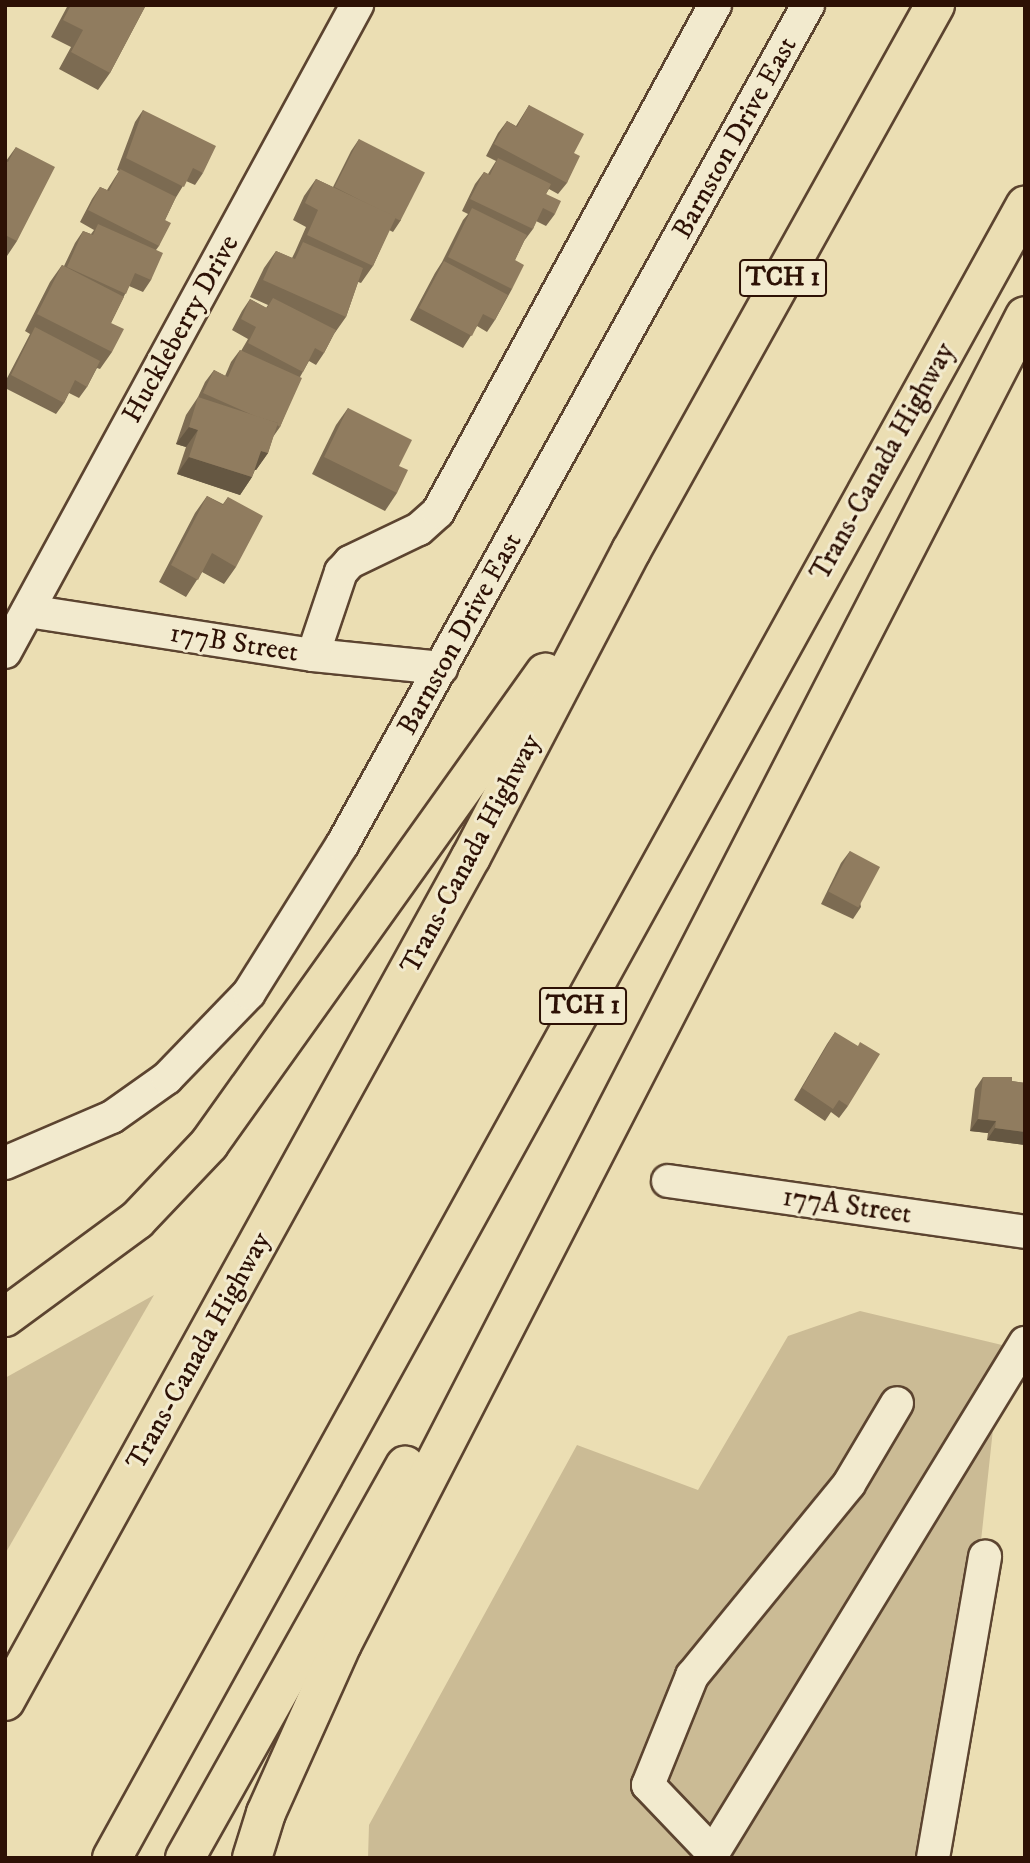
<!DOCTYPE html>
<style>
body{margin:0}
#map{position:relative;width:1030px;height:1863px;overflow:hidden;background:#ebdeb3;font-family:"IM FELL DW Pica",serif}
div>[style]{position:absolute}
.green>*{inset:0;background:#cbbb95}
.roads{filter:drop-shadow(2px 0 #5c4430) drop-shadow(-2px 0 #5c4430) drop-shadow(0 2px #5c4430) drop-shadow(0 -2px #5c4430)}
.minor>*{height:32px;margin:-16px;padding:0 16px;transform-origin:16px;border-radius:16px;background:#f2eace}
.highway>*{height:38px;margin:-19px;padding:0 19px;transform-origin:19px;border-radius:19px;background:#ebdeb3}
.wall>*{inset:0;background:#7c6b52}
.shaded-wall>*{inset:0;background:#655742}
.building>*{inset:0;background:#907c5f;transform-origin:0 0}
span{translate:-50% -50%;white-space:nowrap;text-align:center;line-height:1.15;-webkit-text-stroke:6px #f2eace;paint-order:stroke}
.shield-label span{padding:2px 5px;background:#f2eace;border:2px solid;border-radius:5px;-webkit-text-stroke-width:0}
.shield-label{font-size:26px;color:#2d1105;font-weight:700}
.street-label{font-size:28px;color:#2d1105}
.frame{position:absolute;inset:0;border:7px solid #2d1105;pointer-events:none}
</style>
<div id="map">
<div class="green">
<i style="clip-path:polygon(154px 1295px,5px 1554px,5px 1378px)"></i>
<i style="clip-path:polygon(860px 1311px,1002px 1345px,947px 1858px,368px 1858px,369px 1825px,577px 1445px,698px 1490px,788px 1336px)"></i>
</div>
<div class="roads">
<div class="minor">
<i style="left:28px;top:611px;width:288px;rotate:8.8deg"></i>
<i style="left:313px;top:655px;width:129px;rotate:5.8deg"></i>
<i style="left:5px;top:652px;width:737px;rotate:-61.45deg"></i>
<i style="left:313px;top:655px;width:88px;rotate:-71.4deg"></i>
<i style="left:341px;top:572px;width:13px;rotate:-48deg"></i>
<i style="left:350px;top:562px;width:76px;rotate:-25.6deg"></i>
<i style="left:419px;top:529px;width:25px;rotate:-42deg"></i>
<i style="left:438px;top:512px;width:578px;rotate:-61.35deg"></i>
<i style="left:5px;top:1163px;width:116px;rotate:-23.3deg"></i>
<i style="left:112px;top:1117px;width:67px;rotate:-35.3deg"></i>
<i style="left:167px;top:1078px;width:118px;rotate:-46deg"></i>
<i style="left:249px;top:993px;width:175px;rotate:-57.9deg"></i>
<i style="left:342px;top:845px;width:961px;rotate:-60.98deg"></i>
<i style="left:668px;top:1181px;width:361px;rotate:8.1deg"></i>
<i style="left:713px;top:1853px;width:94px;rotate:-133.7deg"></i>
<i style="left:648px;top:1785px;width:118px;rotate:-68deg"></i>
<i style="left:692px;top:1676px;width:248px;rotate:-50.7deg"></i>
<i style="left:849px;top:1484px;width:94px;rotate:-59.3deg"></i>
<i style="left:710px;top:1858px;width:604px;rotate:-58.55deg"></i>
<i style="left:933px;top:1858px;width:306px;rotate:-80.2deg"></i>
</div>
<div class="highway">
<i style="left:5px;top:1317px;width:164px;rotate:-36.3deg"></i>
<i style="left:137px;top:1220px;width:105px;rotate:-46.5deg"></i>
<i style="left:209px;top:1144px;width:579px;rotate:-54.5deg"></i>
<i style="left:5px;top:1701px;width:964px;rotate:-61.1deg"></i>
<i style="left:471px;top:857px;width:345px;rotate:-62.4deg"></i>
<i style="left:631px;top:551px;width:625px;rotate:-60.89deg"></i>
<i style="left:112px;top:1858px;width:1888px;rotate:-61.07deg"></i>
<i style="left:185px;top:1858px;width:450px;rotate:-60.7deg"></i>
<i style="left:252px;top:1858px;width:47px;rotate:-72.7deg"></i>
<i style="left:266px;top:1813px;width:185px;rotate:-65.8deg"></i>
<i style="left:342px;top:1644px;width:1493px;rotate:-62.78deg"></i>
</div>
</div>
<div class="wall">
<i style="clip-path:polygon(68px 5px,146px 5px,110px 73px,98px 90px,59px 69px,71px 47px,51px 37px)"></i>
<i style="clip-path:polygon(529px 105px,574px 153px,567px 183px,558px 194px,549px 189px,546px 194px,555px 214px,546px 226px,536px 221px,533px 229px,524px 241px,515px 260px,512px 289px,495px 320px,487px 332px,477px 326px,463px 348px,410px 320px,435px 273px,442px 262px,463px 220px,468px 214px,462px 211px,475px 184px,484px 172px,488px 174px,496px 161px,486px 156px,498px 133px,507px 121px,516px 126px)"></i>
<i style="clip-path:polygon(143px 110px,203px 173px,195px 185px,186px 181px,175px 199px,165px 220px,159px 246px,156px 250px,151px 280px,143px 292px,129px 286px,111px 323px,112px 352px,100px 369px,97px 368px,87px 387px,79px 398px,69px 393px,64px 403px,56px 414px,5px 388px,5px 382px,30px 334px,25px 331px,50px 282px,62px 265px,64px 266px,75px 243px,83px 231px,91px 234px,94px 230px,80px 222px,92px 199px,100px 187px,107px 190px,119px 171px,117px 170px,135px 122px)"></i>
<i style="clip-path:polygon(359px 139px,401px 220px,393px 232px,389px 230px,373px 266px,361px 283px,358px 282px,346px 317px,334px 334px,324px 353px,316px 365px,309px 361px,300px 377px,280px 427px,273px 437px,268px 453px,256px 470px,255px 470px,252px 477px,240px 495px,177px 474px,186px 447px,176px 444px,186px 415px,198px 397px,205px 382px,214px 370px,225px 376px,231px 362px,240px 350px,241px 351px,248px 339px,232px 330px,242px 311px,250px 299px,266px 308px,268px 305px,250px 297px,264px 268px,276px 251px,292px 258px,295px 252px,306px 227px,293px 220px,304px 196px,316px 179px,333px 187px,351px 151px)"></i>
<i style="clip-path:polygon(16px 147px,17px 241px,5px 259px,5px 160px,6px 161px)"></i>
<i style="clip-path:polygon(348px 408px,399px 466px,397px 493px,385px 511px,312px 474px,336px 425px)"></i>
<i style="clip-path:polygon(207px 496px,223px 504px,228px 497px,236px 567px,224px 584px,202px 572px,186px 597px,159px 582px,195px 513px)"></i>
<i style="clip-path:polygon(850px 851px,861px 907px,853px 919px,821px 904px,841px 863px)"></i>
<i style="clip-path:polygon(835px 1032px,848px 1106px,839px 1118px,831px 1112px,825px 1121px,794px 1100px,827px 1044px)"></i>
<i style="clip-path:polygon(983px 1077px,1025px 1083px,1025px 1145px,987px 1140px,988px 1133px,970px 1131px,975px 1089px)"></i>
</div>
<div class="shaded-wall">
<i style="clip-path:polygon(189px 427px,198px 430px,186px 447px,176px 444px)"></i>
<i style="clip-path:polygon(261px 451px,268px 453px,256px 470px,249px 468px)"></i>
<i style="clip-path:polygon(189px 457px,252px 477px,240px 495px,177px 474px)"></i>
<i style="clip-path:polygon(978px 1119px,996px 1121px,988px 1133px,970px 1131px)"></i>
<i style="clip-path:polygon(995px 1128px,1025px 1132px,1025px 1145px,987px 1140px)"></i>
</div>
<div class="building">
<i style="clip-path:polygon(71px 5px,146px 5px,110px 73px,71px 52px,83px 30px,63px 20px)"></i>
<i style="clip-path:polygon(529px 105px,584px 134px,574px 153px,580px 156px,567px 183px,494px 144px,507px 121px,517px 127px)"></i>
<i style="clip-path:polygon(143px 110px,216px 146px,203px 173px,193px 168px,184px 187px,126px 158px)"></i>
<i style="left:359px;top:139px;width:74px;height:54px;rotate:27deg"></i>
<i style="clip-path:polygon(16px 147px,55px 167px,17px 241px,5px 235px,5px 161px,8px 162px)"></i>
<i style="clip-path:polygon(498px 158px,551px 184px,546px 194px,561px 201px,555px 214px,543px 208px,533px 229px,470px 199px,484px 172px,490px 175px)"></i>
<i style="clip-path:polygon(120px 169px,176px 197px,165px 220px,171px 223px,159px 246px,88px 210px,100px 187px,109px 191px)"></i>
<i style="clip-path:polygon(316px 179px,396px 217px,373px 266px,307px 235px,318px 210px,305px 203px)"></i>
<i style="clip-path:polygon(472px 208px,527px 235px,515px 260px,524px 265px,512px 289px,448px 257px)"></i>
<i style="clip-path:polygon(98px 224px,163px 253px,151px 280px,135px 273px,126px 294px,67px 267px,83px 231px,93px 235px)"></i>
<i style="clip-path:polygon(303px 242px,363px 268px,346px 317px,263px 280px,276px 251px,295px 259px)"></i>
<i style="clip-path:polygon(444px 261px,508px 295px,495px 320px,483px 314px,472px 336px,419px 308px)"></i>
<i style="clip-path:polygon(62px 265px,124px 297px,111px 323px,124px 329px,112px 352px,37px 314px)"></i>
<i style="clip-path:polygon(273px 298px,336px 330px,324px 353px,315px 348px,303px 372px,248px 343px,256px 327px,241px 319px,250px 299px,267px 308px)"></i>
<i style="clip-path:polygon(35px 327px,100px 361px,87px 387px,75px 380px,64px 403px,11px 375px)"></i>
<i style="clip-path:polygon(240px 350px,302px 378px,280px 427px,277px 425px,278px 423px,257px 417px,203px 393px,214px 370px,228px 377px)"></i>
<i style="clip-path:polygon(198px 397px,278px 423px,268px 453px,261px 451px,252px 477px,189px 457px,198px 430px,189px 427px)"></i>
<i style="clip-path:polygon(348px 408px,412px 440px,399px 466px,408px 470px,397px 493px,324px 457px)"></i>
<i style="clip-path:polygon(207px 496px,223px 505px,228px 497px,263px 516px,236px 567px,212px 553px,198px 580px,171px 565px)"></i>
<i style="left:850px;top:851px;width:34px;height:46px;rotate:28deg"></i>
<i style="clip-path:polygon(835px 1032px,858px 1046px,860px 1042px,880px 1054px,848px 1106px,839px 1100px,833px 1109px,802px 1088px)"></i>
<i style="clip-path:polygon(983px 1077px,1012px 1077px,1012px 1081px,1025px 1083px,1025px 1132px,995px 1128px,996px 1121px,978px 1119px)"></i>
</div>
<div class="shield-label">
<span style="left:783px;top:278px">TCH 1</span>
<span style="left:583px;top:1006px">TCH 1</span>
</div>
<div class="street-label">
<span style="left:735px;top:138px;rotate:-61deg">Barnston Drive East</span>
<span style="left:181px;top:329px;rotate:-61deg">Huckleberry Drive</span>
<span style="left:883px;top:462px;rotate:-61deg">Trans-Canada Highway</span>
<span style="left:460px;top:634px;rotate:-61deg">Barnston Drive East</span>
<span style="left:234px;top:643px;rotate:9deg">177B Street</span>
<span style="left:471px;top:854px;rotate:-62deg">Trans-Canada Highway</span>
<span style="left:847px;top:1206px;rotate:8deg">177A Street</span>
<span style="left:199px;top:1351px;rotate:-61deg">Trans-Canada Highway</span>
</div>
<div class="frame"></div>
</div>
